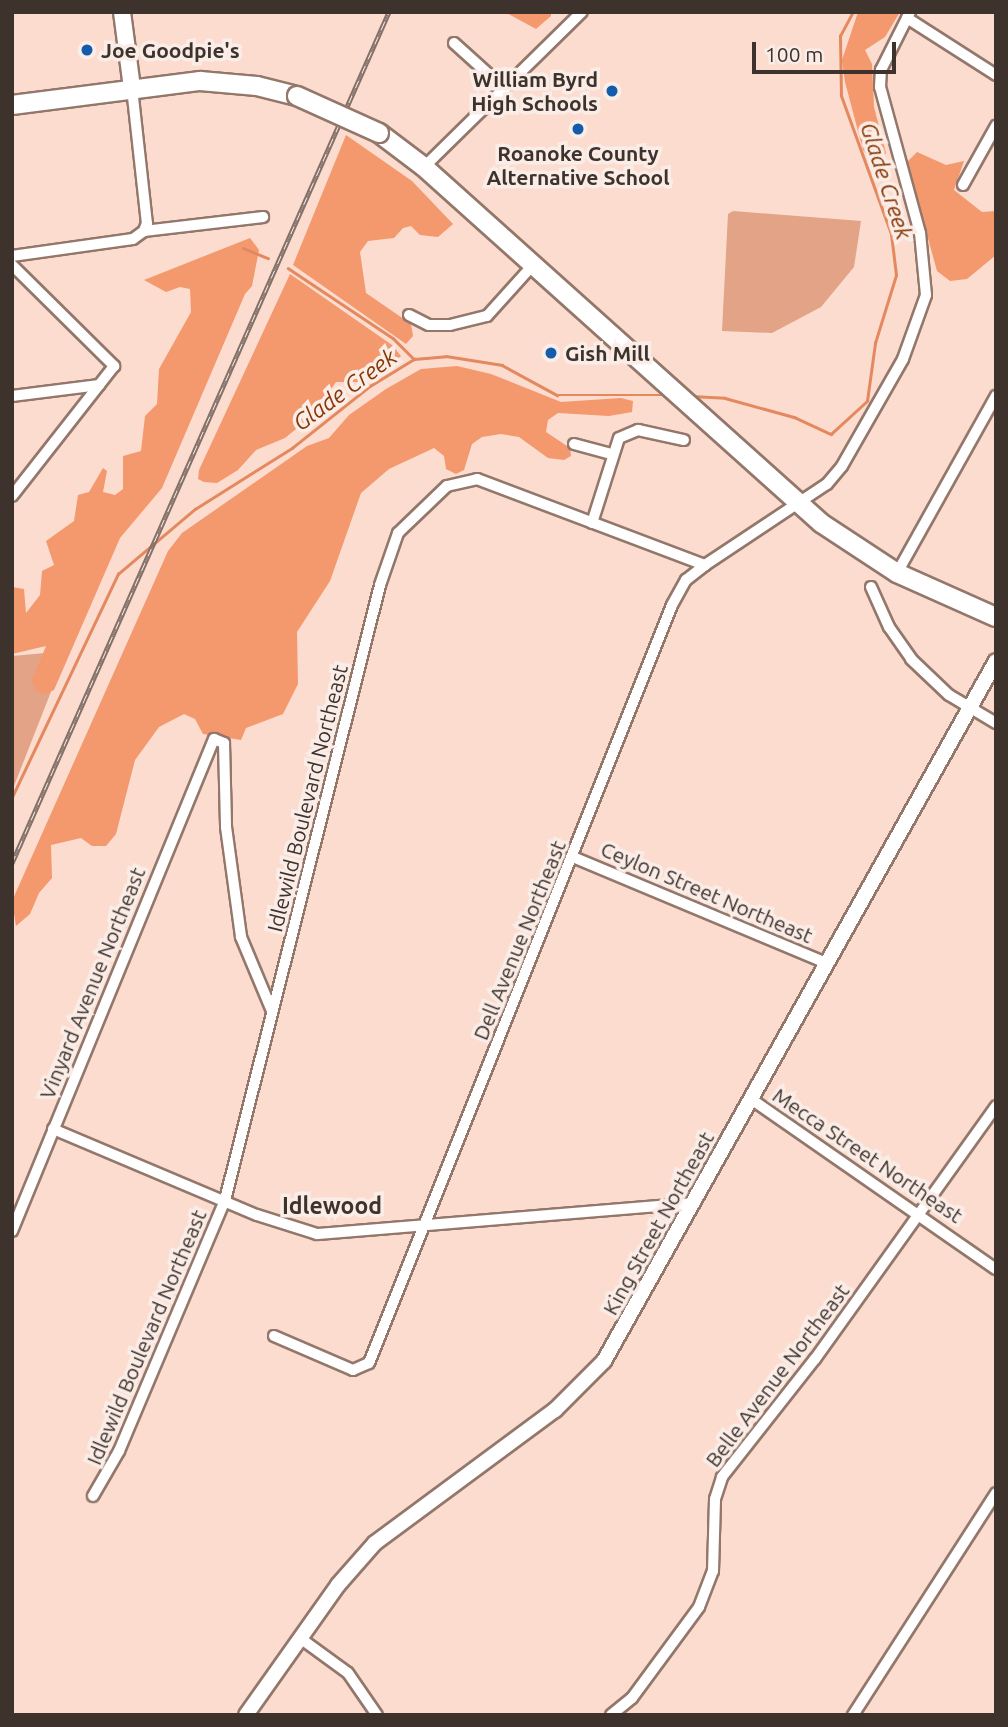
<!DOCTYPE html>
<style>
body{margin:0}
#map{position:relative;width:1008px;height:1727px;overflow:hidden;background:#fbdcce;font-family:Ubuntu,sans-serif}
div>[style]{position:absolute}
.green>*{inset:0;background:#e2a386}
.forest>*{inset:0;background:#f4986e}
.stream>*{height:2.5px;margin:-1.25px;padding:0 1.25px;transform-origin:1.25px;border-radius:1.25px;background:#e4895f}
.roads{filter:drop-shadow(2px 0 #93776b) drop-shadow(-2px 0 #93776b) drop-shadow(0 2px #93776b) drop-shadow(0 -2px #93776b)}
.minor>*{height:10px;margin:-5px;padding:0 5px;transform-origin:5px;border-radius:5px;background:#fff}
.tertiary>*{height:14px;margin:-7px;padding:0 7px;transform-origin:7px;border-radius:7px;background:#fff}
.secondary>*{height:16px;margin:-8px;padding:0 8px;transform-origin:8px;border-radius:8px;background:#fff}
.primary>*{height:18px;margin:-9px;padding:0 9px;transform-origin:9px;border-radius:9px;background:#fff}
.rail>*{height:5px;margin-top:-2.5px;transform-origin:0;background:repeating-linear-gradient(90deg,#faede8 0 8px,#837068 0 16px);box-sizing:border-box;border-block:2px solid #837068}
.bridges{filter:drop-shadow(2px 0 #93776b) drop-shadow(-2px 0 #93776b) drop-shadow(0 2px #93776b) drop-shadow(0 -2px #93776b)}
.primary-bridge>*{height:18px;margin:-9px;padding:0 9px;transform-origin:9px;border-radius:9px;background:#fff}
.dots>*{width:19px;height:19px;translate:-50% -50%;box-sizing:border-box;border:4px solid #faede8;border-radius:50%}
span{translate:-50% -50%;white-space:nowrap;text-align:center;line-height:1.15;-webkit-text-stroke:7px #faede8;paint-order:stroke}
.poi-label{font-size:21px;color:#3e322d;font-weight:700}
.left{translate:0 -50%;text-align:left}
.right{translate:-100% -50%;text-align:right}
.street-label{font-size:21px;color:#3e322d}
.water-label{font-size:23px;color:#883603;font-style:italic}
.neighbourhood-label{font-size:23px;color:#3e322d;font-weight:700}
.frame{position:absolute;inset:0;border:14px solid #3e322d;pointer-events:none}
.scale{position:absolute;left:752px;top:42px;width:144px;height:32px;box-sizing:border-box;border:4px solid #3e322d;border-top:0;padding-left:9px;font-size:21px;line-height:24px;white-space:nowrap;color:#3e322d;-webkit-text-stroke:5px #faede8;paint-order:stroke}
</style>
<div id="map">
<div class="green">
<i style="clip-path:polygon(733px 211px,861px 221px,854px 267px,821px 307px,772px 333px,722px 331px,728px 214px)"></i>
<i style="clip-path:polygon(67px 651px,12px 791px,12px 656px)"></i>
</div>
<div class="forest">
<i style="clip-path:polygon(505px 12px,551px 12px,551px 16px,536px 29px)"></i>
<i style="clip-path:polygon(858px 12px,900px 12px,885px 37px,865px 50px,872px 64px,874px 107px,886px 153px,878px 161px,869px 159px,863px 150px,845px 82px,842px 60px)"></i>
<i style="clip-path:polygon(346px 135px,412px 181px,453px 224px,438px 237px,420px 235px,411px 226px,403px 228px,394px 238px,368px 241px,360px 252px,366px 293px,411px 324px,413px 336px,406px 344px,293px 265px)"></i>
<i style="clip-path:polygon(917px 152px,946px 165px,964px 161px,954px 190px,982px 212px,996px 211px,996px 255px,967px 279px,950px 281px,937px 271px,907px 162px)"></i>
<i style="clip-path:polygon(250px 238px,259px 250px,252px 286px,245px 294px,162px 488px,120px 538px,54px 690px,44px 694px,36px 691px,32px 680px,46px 646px,12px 654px,12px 587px,24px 589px,26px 613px,40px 595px,42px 571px,54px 565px,46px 541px,74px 521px,78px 495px,89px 492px,103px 468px,107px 471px,103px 492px,115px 495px,123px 489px,123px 456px,141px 451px,145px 416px,157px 404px,159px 369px,191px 312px,190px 289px,180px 287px,166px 292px,144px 280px)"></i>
<i style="clip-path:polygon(290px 274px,392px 345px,401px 356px,381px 372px,358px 382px,336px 382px,312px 416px,285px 438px,256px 450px,238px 470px,217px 483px,204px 482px,198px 479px,199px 470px)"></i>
<i style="clip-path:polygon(457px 366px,491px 374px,561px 402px,621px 398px,633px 401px,632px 412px,609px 416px,558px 413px,548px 420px,546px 432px,570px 448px,571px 456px,564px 460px,548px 458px,519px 437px,501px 434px,482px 437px,472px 444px,464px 470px,456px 474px,446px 469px,444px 456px,434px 448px,389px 469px,361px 493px,330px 581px,297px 632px,298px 684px,283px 714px,246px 728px,241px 740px,203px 734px,195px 719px,184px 714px,159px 727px,135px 760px,116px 834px,106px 846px,92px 846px,81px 838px,51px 845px,52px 878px,39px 893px,30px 914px,16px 926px,12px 901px,168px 551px,182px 533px,307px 446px,329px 438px,349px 415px,386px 389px,421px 369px)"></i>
</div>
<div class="stream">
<i style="left:243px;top:248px;width:27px;rotate:22deg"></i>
<i style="left:288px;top:268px;width:126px;rotate:33.7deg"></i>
<i style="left:393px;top:338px;width:30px;rotate:45deg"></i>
<i style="left:691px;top:396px;width:34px;rotate:3deg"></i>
<i style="left:725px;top:398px;width:72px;rotate:15.4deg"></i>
<i style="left:794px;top:417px;width:41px;rotate:24.7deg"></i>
<i style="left:831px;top:434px;width:49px;rotate:-42.5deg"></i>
<i style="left:867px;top:401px;width:59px;rotate:-82.1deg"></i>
<i style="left:875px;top:343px;width:71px;rotate:-72.8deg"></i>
<i style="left:896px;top:275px;width:41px;rotate:-97deg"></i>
<i style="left:891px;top:234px;width:147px;rotate:-109.9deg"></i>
<i style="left:841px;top:96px;width:60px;rotate:-91deg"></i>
<i style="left:840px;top:36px;width:27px;rotate:-62deg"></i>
<i style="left:12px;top:797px;width:247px;rotate:-64.6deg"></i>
<i style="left:118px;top:574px;width:101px;rotate:-40.2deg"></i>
<i style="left:195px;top:509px;width:115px;rotate:-32.2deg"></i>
<i style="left:292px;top:448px;width:100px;rotate:-38.5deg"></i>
<i style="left:370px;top:386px;width:52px;rotate:-31.5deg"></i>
<i style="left:414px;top:359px;width:32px;rotate:-5deg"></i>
<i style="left:446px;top:356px;width:57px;rotate:9.1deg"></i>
<i style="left:502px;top:365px;width:63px;rotate:28.6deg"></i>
<i style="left:557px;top:395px;width:110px"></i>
</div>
<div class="roads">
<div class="minor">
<i style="left:907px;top:18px;width:106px;rotate:32.6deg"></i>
<i style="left:454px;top:43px;width:69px;rotate:42deg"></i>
<i style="left:132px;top:88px;width:136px;rotate:83.7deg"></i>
<i style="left:147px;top:223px;width:9px;rotate:111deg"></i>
<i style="left:424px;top:167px;width:221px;rotate:-44.5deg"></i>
<i style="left:963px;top:185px;width:68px;rotate:-60.8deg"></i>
<i style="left:144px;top:231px;width:120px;rotate:-6.7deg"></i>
<i style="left:12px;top:256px;width:122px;rotate:-8deg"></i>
<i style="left:133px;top:239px;width:14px;rotate:-36deg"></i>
<i style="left:12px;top:265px;width:144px;rotate:44.7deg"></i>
<i style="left:114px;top:366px;width:165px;rotate:128.1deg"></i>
<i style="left:409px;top:315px;width:22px;rotate:27deg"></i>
<i style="left:429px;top:325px;width:21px"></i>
<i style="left:450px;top:325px;width:38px;rotate:-14deg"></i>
<i style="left:487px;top:316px;width:69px;rotate:-48deg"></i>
<i style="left:12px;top:396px;width:88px;rotate:-7.2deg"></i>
<i style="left:574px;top:444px;width:38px;rotate:15deg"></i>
<i style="left:592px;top:523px;width:89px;rotate:-72.4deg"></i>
<i style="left:619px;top:438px;width:21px;rotate:-23deg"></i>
<i style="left:638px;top:430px;width:47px;rotate:12.3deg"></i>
<i style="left:897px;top:573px;width:203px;rotate:-60.8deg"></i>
<i style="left:871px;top:587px;width:44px;rotate:65.8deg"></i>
<i style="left:889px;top:627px;width:39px;rotate:55deg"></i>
<i style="left:911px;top:659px;width:52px;rotate:43.5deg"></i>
<i style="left:949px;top:695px;width:55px;rotate:30.8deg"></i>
<i style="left:573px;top:857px;width:275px;rotate:22.7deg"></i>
<i style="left:751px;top:1099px;width:298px;rotate:34.8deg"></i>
<i style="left:53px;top:1129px;width:221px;rotate:22.9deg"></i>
<i style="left:257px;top:1215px;width:63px;rotate:17.6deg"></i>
<i style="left:317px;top:1234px;width:377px;rotate:-4.7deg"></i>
<i style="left:12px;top:1231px;width:532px;rotate:-67.68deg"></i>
<i style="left:214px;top:739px;width:11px;rotate:22deg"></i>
<i style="left:224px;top:743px;width:84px;rotate:88.6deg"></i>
<i style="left:226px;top:827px;width:111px;rotate:82.2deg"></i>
<i style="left:241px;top:937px;width:80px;rotate:67.3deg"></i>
<i style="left:274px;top:1336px;width:86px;rotate:23.3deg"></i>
<i style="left:353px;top:1370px;width:17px;rotate:-24deg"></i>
<i style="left:369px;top:1363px;width:816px;rotate:-68.21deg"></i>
<i style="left:672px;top:605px;width:29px;rotate:-61deg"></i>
<i style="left:686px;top:580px;width:24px;rotate:-38deg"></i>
<i style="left:93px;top:1496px;width:52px;rotate:-60deg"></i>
<i style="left:119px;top:1451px;width:272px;rotate:-67.1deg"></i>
<i style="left:225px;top:1200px;width:634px;rotate:-75.85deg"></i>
<i style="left:380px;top:585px;width:55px;rotate:-70.9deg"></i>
<i style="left:398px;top:533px;width:68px;rotate:-43.8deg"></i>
<i style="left:447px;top:486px;width:31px;rotate:-13deg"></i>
<i style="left:477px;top:479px;width:244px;rotate:20.7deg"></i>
<i style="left:705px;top:565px;width:146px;rotate:-33.6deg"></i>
<i style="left:827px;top:484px;width:23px;rotate:-50deg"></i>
<i style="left:842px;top:466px;width:123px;rotate:-60.3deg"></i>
<i style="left:903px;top:359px;width:68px;rotate:-70.2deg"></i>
<i style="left:926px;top:295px;width:62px;rotate:-95.5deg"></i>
<i style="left:920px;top:233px;width:151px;rotate:-105.3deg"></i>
<i style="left:880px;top:87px;width:17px;rotate:-87deg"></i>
<i style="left:881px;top:70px;width:65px;rotate:-63.4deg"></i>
<i style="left:300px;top:1638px;width:59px;rotate:36.1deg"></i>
<i style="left:348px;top:1673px;width:51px;rotate:55.4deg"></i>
<i style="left:611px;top:1715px;width:27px;rotate:-39deg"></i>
<i style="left:632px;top:1698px;width:113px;rotate:-53.6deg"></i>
<i style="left:699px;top:1607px;width:39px;rotate:-69deg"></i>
<i style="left:713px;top:1571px;width:72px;rotate:-88.4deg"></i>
<i style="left:715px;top:1499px;width:23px;rotate:-72deg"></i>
<i style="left:722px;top:1477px;width:150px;rotate:-51.8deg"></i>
<i style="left:815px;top:1359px;width:311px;rotate:-54.4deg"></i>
<i style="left:853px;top:1715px;width:264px;rotate:-57.2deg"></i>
</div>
<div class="tertiary">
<i style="left:246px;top:1715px;width:159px;rotate:-54.7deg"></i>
<i style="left:338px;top:1585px;width:56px;rotate:-48.6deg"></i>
<i style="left:375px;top:1543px;width:224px;rotate:-36.5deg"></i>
<i style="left:555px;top:1410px;width:69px;rotate:-45deg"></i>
<i style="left:604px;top:1361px;width:802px;rotate:-60.75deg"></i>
</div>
<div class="secondary">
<i style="left:122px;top:12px;width:77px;rotate:82.5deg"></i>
</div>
<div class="primary">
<i style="left:12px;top:105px;width:190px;rotate:-7.3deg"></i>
<i style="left:200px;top:81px;width:57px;rotate:5deg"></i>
<i style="left:257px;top:86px;width:41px;rotate:14deg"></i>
<i style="left:379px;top:133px;width:56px;rotate:37.1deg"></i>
<i style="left:424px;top:167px;width:533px;rotate:41.88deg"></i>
<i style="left:821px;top:523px;width:91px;rotate:33.3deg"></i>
<i style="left:897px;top:573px;width:108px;rotate:24deg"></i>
</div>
</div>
<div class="rail">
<i style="left:12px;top:863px;width:931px;rotate:-66.11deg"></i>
</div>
<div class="bridges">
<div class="primary-bridge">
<i style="left:297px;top:96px;width:90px;rotate:24.3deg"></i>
</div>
</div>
<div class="dots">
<i style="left:87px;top:50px;background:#145bab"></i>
<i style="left:612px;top:91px;background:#145bab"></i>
<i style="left:578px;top:129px;background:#145bab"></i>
<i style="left:551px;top:353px;background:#145bab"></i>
</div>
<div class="poi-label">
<span class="left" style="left:101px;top:50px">Joe Goodpie's</span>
<span class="right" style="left:598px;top:91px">William Byrd<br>High Schools</span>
<span style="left:578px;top:165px">Roanoke County<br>Alternative School</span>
<span class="left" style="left:565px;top:353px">Gish Mill</span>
</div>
<div class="street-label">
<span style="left:307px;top:798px;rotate:-76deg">Idlewild Boulevard Northeast</span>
<span style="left:707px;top:892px;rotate:23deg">Ceylon Street Northeast</span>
<span style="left:519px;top:940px;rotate:-68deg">Dell Avenue Northeast</span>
<span style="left:92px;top:983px;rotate:-68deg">Vinyard Avenue Northeast</span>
<span style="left:868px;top:1155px;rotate:34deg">Mecca Street Northeast</span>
<span style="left:658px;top:1223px;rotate:-61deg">King Street Northeast</span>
<span style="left:146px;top:1337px;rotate:-67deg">Idlewild Boulevard Northeast</span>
<span style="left:777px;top:1375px;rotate:-53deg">Belle Avenue Northeast</span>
</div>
<div class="water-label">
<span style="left:886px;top:181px;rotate:72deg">Glade Creek</span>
<span style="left:345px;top:390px;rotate:-36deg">Glade Creek</span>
</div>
<div class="neighbourhood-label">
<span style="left:332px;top:1206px">Idlewood</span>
</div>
<div class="frame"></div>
<div class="scale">100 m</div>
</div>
